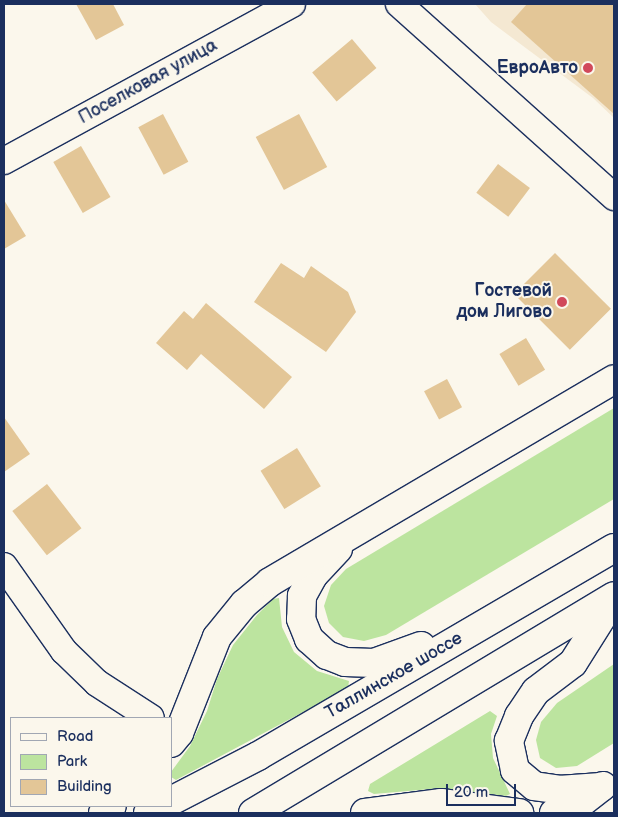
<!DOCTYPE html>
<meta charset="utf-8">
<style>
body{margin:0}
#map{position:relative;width:618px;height:817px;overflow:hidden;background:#fbf7ec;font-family:"Balsamiq Sans",sans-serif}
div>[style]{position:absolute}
.built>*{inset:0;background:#f4e8d2}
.green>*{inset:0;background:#bce49f}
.building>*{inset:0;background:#e3c697;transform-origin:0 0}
.roads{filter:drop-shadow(1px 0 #1b2f5e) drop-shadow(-1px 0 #1b2f5e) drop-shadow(0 1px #1b2f5e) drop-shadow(0 -1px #1b2f5e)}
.minor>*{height:26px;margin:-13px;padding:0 13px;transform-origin:13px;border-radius:13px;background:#fbf7ec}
.major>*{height:28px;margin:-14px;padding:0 14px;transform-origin:14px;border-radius:14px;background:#fbf7ec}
.dots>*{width:14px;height:14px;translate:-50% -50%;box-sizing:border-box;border:2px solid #fbf7ec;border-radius:50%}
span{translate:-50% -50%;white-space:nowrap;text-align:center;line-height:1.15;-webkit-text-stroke:4px #fbf7ec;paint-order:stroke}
.poi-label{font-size:18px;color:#1b2f5e;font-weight:700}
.right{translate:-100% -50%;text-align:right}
.street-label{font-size:18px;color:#1b2f5e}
.frame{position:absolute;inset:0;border:5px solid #1b2f5e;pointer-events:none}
.legend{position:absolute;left:10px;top:717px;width:162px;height:90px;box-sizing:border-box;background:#fbf7ec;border:1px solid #a1a7b3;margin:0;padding:6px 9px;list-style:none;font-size:15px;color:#1b2f5e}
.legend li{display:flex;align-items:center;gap:10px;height:25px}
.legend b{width:25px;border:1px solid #a1a7b3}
.scale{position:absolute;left:446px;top:784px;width:70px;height:22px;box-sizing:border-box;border:2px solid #1b2f5e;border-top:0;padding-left:6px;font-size:15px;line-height:18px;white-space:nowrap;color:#1b2f5e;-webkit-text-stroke:4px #fbf7ec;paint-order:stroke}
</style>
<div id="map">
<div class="built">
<i style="clip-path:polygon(475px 4px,614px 4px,614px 118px,593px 98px,491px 22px)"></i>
</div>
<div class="green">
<i style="clip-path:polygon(614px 408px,614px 499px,386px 635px,364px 641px,343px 637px,329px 623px,324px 606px,331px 585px,346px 569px)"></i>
<i style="clip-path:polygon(279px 598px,282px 627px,294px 652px,317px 671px,349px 681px,348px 688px,176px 780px,171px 777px,171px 772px,190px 746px,207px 711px,217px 679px,233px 645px,257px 615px,273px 599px)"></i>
<i style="clip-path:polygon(614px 664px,614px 743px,577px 766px,556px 768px,540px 758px,536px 740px,541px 722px,557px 703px)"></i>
<i style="clip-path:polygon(490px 711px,497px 716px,491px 734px,493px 758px,510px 794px,506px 796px,442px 788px,374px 794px,368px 791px,370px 784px)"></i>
</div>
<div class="building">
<i style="clip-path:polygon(76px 4px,113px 4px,124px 25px,96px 40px)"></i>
<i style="clip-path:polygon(527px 4px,614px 4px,614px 114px,511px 22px)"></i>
<i style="left:352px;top:39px;width:38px;height:52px;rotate:50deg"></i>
<i style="left:163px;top:114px;width:54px;height:28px;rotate:62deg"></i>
<i style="left:299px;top:114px;width:60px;height:49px;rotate:62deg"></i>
<i style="left:81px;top:146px;width:59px;height:32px;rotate:60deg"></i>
<i style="left:498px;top:164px;width:40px;height:36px;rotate:37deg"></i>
<i style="clip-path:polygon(4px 200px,26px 236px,4px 249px)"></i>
<i style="left:555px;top:253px;width:79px;height:58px;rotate:45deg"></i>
<i style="clip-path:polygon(281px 263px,304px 278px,311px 266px,348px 292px,356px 312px,326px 352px,254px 302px)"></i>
<i style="clip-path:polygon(206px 303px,292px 377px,264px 409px,201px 354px,187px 370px,156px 343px,184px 311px,193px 319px)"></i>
<i style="left:526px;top:338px;width:37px;height:31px;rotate:59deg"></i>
<i style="left:447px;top:379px;width:32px;height:26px;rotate:62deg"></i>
<i style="clip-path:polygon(4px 417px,30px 454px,4px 472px)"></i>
<i style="left:297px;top:448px;width:45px;height:43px;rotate:58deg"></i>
<i style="left:47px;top:484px;width:56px;height:44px;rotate:52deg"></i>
</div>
<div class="roads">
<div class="minor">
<i style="left:399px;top:4px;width:289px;rotate:41.9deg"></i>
<i style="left:4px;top:161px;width:328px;rotate:-28.6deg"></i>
<i style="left:4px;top:566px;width:104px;rotate:54.8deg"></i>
<i style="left:64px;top:651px;width:46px;rotate:44.1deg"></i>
<i style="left:97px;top:683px;width:64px;rotate:32.9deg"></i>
</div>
<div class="major">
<i style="left:338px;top:549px;width:37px;rotate:133deg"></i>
<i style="left:313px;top:576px;width:23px;rotate:119deg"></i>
<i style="left:302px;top:596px;width:23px;rotate:92deg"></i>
<i style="left:301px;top:619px;width:22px;rotate:68deg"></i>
<i style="left:309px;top:639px;width:24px;rotate:42deg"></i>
<i style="left:327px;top:655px;width:19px;rotate:21deg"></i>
<i style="left:345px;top:662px;width:29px;rotate:2deg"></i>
<i style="left:374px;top:663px;width:50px;rotate:-19.9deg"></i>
<i style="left:171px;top:743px;width:13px;rotate:-51deg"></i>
<i style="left:179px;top:733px;width:103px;rotate:-68.4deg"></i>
<i style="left:217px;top:637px;width:43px;rotate:-50.7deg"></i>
<i style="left:244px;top:604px;width:34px;rotate:-40deg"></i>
<i style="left:270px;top:582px;width:399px;rotate:-30.5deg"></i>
<i style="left:601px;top:787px;width:39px;rotate:176deg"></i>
<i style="left:562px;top:790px;width:28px;rotate:-172deg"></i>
<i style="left:534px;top:786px;width:25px;rotate:-140deg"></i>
<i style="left:515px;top:770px;width:30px;rotate:-102deg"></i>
<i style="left:509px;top:741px;width:27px;rotate:-68deg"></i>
<i style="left:519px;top:716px;width:30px;rotate:-56deg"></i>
<i style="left:536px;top:691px;width:46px;rotate:-37.1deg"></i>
<i style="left:573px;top:663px;width:73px;rotate:-57.8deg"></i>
<i style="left:171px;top:801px;width:98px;rotate:-27.3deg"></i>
<i style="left:258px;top:756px;width:412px;rotate:-30.3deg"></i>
<i style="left:103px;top:813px;width:11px;rotate:-38deg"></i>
<i style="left:148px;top:813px;width:16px;rotate:-27deg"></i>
<i style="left:253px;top:813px;width:421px;rotate:-31deg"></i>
<i style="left:365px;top:813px;width:77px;rotate:-7.5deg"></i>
<i style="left:441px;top:803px;width:79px;rotate:7.3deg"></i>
<i style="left:554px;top:813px;width:18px;rotate:-9deg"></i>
<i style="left:572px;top:810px;width:39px;rotate:-38deg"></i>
</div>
</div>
<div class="dots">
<i style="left:588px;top:68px;background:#d1495b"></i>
<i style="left:562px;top:302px;background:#d1495b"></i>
</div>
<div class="poi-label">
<span class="right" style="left:578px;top:68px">ЕвроАвто</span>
<span class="right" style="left:552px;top:302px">Гостевой<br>дом Лигово</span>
</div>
<div class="street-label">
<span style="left:148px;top:82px;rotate:-29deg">Поселковая улица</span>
<span style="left:394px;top:676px;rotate:-30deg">Таллинское шоссе</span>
</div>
<div class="frame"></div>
<ul class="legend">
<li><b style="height:6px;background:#fbf7ec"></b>Road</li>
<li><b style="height:14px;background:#bce49f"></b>Park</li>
<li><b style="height:14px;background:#e3c697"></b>Building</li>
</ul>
<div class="scale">20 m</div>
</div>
